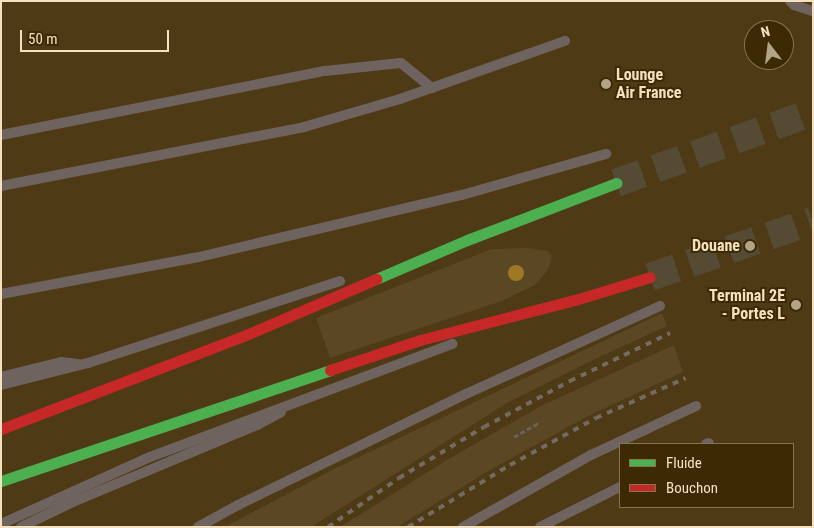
<!DOCTYPE html>
<style>
body{margin:0}
#map{position:relative;width:814px;height:528px;overflow:hidden;background:#39301d;font-family:"Roboto Condensed",sans-serif}
div>[style]{position:absolute}
.built>*{inset:0;background:#4e3a14}
.green>*{inset:0;background:#5a4724}
.secondary-tunnel>*{height:28px;margin-top:-14px;transform-origin:0;background:repeating-linear-gradient(90deg,#554b35 0 28px,transparent 0 42px)}
.path>*{height:3px;margin-top:-1.5px;transform-origin:0;background:repeating-linear-gradient(90deg,#6b625b 0 5px,transparent 0 7.5px)}
.lane>*{height:10px;margin:-5px;padding:0 5px;transform-origin:5px;border-radius:5px;background:#6f635f}
.fast>*{height:11px;margin:-5.5px;padding:0 5.5px;transform-origin:5.5px;border-radius:5.5px;background:#4caf50}
.jam>*{height:11px;margin:-5.5px;padding:0 5.5px;transform-origin:5.5px;border-radius:5.5px;background:#c62828}
.rail>*{height:4px;margin-top:-2px;transform-origin:0;background:repeating-linear-gradient(90deg,#736a61 0 6px,transparent 0 12px)}
.trees>*{width:16px;height:16px;margin:-8px;border-radius:50%;background:#9e7825}
.dots>*{width:14px;height:14px;translate:-50% -50%;box-sizing:border-box;border:2px solid #3c2a04;border-radius:50%}
span{translate:-50% -50%;white-space:nowrap;text-align:center;line-height:1.15;-webkit-text-stroke:4px #3c2a04;paint-order:stroke}
.poi-label{font-size:16px;color:#f4e1c0;font-weight:700}
.left{translate:0 -50%;text-align:left}
.right{translate:-100% -50%;text-align:right}
.frame{position:absolute;inset:0;border:2px solid #f4e1c0;pointer-events:none}
.legend{position:absolute;left:619px;top:443px;width:175px;height:65px;box-sizing:border-box;background:#3c2a04;border:1px solid #86734f;margin:0;padding:6px 9px;list-style:none;font-size:15px;color:#f4e1c0}
.legend li{display:flex;align-items:center;gap:10px;height:25px}
.legend b{width:25px;border:1px solid #86734f}
.north{position:absolute;left:744px;top:20px;width:50px;height:50px;box-sizing:border-box;background:#3c2a04;border:1px solid #86734f;border-radius:50%;rotate:345deg;font-size:14px;font-weight:700;line-height:20px;text-align:center;color:#f4e1c0}
.north::after{content:'';display:block;margin:auto;width:18px;height:22px;background:#b3a387;clip-path:polygon(50% 0,100% 100%,50% 72%,0 100%)}
.scale{position:absolute;left:20px;top:30px;width:149px;height:22px;box-sizing:border-box;border:2px solid #f4e1c0;border-top:0;padding-left:6px;font-size:15px;line-height:18px;white-space:nowrap;color:#f4e1c0;-webkit-text-stroke:4px #3c2a04;paint-order:stroke}
</style>
<div id="map">
<div class="built">
<i style="clip-path:polygon(evenodd,1px 1px,813px 1px,813px 527px,1px 527px,1px 1px,754px 30px,784px 30px,784px 60px,754px 60px,754px 30px,1px 1px,620px 444px,793px 444px,793px 507px,620px 507px,620px 444px)"></i>
</div>
<div class="green">
<i style="clip-path:polygon(528px 248px,548px 251px,552px 257px,548px 270px,535px 285px,502px 301px,330px 358px,316px 318px,492px 249px)"></i>
<i style="clip-path:polygon(662px 313px,667px 326px,593px 360px,507px 403px,311px 527px,225px 527px,332px 470px)"></i>
<i style="clip-path:polygon(674px 345px,683px 372px,590px 415px,490px 470px,397px 527px,340px 527px,447px 460px,541px 406px)"></i>
</div>
<div class="secondary-tunnel">
<i style="left:616px;top:183px;width:209px;rotate:-19.8deg"></i>
<i style="left:650px;top:277px;width:172px;rotate:-19deg"></i>
</div>
<div class="path">
<i style="left:514px;top:437px;width:30px;rotate:-30deg"></i>
</div>
<div class="lane">
<i style="left:790px;top:1px;width:6px;rotate:45deg"></i>
<i style="left:794px;top:5px;width:20px;rotate:18deg"></i>
<i style="left:1px;top:135px;width:330px;rotate:-11.2deg"></i>
<i style="left:325px;top:71px;width:76px;rotate:-6deg"></i>
<i style="left:401px;top:63px;width:40px;rotate:39deg"></i>
<i style="left:1px;top:186px;width:309px;rotate:-11deg"></i>
<i style="left:304px;top:127px;width:100px;rotate:-16.3deg"></i>
<i style="left:400px;top:99px;width:175px;rotate:-19.4deg"></i>
<i style="left:1px;top:294px;width:201px;rotate:-10.6deg"></i>
<i style="left:199px;top:257px;width:270px;rotate:-13.3deg"></i>
<i style="left:462px;top:195px;width:150px;rotate:-15.9deg"></i>
<i style="left:1px;top:377px;width:62px;rotate:-14deg"></i>
<i style="left:61px;top:362px;width:17px;rotate:7deg"></i>
<i style="left:1px;top:385px;width:90px;rotate:-14.2deg"></i>
<i style="left:88px;top:363px;width:265px;rotate:-18deg"></i>
<i style="left:706px;top:444px;width:3px;rotate:-18deg"></i>
<i style="left:1px;top:524px;width:163px;rotate:-24.2deg"></i>
<i style="left:150px;top:457px;width:323px;rotate:-20.5deg"></i>
<i style="left:21px;top:527px;width:58px;rotate:-25.7deg"></i>
<i style="left:73px;top:502px;width:199px;rotate:-22.7deg"></i>
<i style="left:257px;top:425px;width:27px;rotate:-28deg"></i>
<i style="left:198px;top:527px;width:46px;rotate:-28.8deg"></i>
<i style="left:238px;top:505px;width:254px;rotate:-26deg"></i>
<i style="left:466px;top:394px;width:213px;rotate:-24.4deg"></i>
<i style="left:463px;top:527px;width:147px;rotate:-29.4deg"></i>
<i style="left:591px;top:455px;width:116px;rotate:-25deg"></i>
<i style="left:540px;top:527px;width:89px;rotate:-26.6deg"></i>
</div>
<div class="fast">
<i style="left:376px;top:279px;width:99px;rotate:-23.2deg"></i>
<i style="left:467px;top:240px;width:160px;rotate:-20.9deg"></i>
<i style="left:1px;top:481px;width:347px;rotate:-18.6deg"></i>
</div>
<div class="jam">
<i style="left:330px;top:370px;width:95px;rotate:-18.4deg"></i>
<i style="left:420px;top:340px;width:160px;rotate:-14.5deg"></i>
<i style="left:575px;top:300px;width:78px;rotate:-17deg"></i>
<i style="left:1px;top:429px;width:262px;rotate:-21deg"></i>
<i style="left:246px;top:335px;width:142px;rotate:-23.3deg"></i>
</div>
<div class="rail">
<i style="left:328px;top:527px;width:86px;rotate:-34.6deg"></i>
<i style="left:399px;top:478px;width:99px;rotate:-31deg"></i>
<i style="left:484px;top:427px;width:98px;rotate:-28.1deg"></i>
<i style="left:570px;top:381px;width:111px;rotate:-25.6deg"></i>
<i style="left:408px;top:527px;width:119px;rotate:-31.3deg"></i>
<i style="left:510px;top:465px;width:98px;rotate:-28.7deg"></i>
<i style="left:596px;top:418px;width:98px;rotate:-24deg"></i>
</div>
<div class="trees">
<i style="left:516px;top:273px"></i>
</div>
<div class="dots">
<i style="left:606px;top:84px;background:#b3a387"></i>
<i style="left:750px;top:246px;background:#b3a387"></i>
<i style="left:796px;top:305px;background:#b3a387"></i>
</div>
<div class="poi-label">
<span class="left" style="left:616px;top:84px">Lounge<br>Air France</span>
<span class="right" style="left:740px;top:246px">Douane</span>
<span class="right" style="left:785px;top:305px">Terminal 2E<br>- Portes L</span>
</div>
<div class="frame"></div>
<ul class="legend">
<li><b style="height:6px;background:#4caf50"></b>Fluide</li>
<li><b style="height:6px;background:#c62828"></b>Bouchon</li>
</ul>
<div class="north">N</div>
<div class="scale">50 m</div>
</div>
